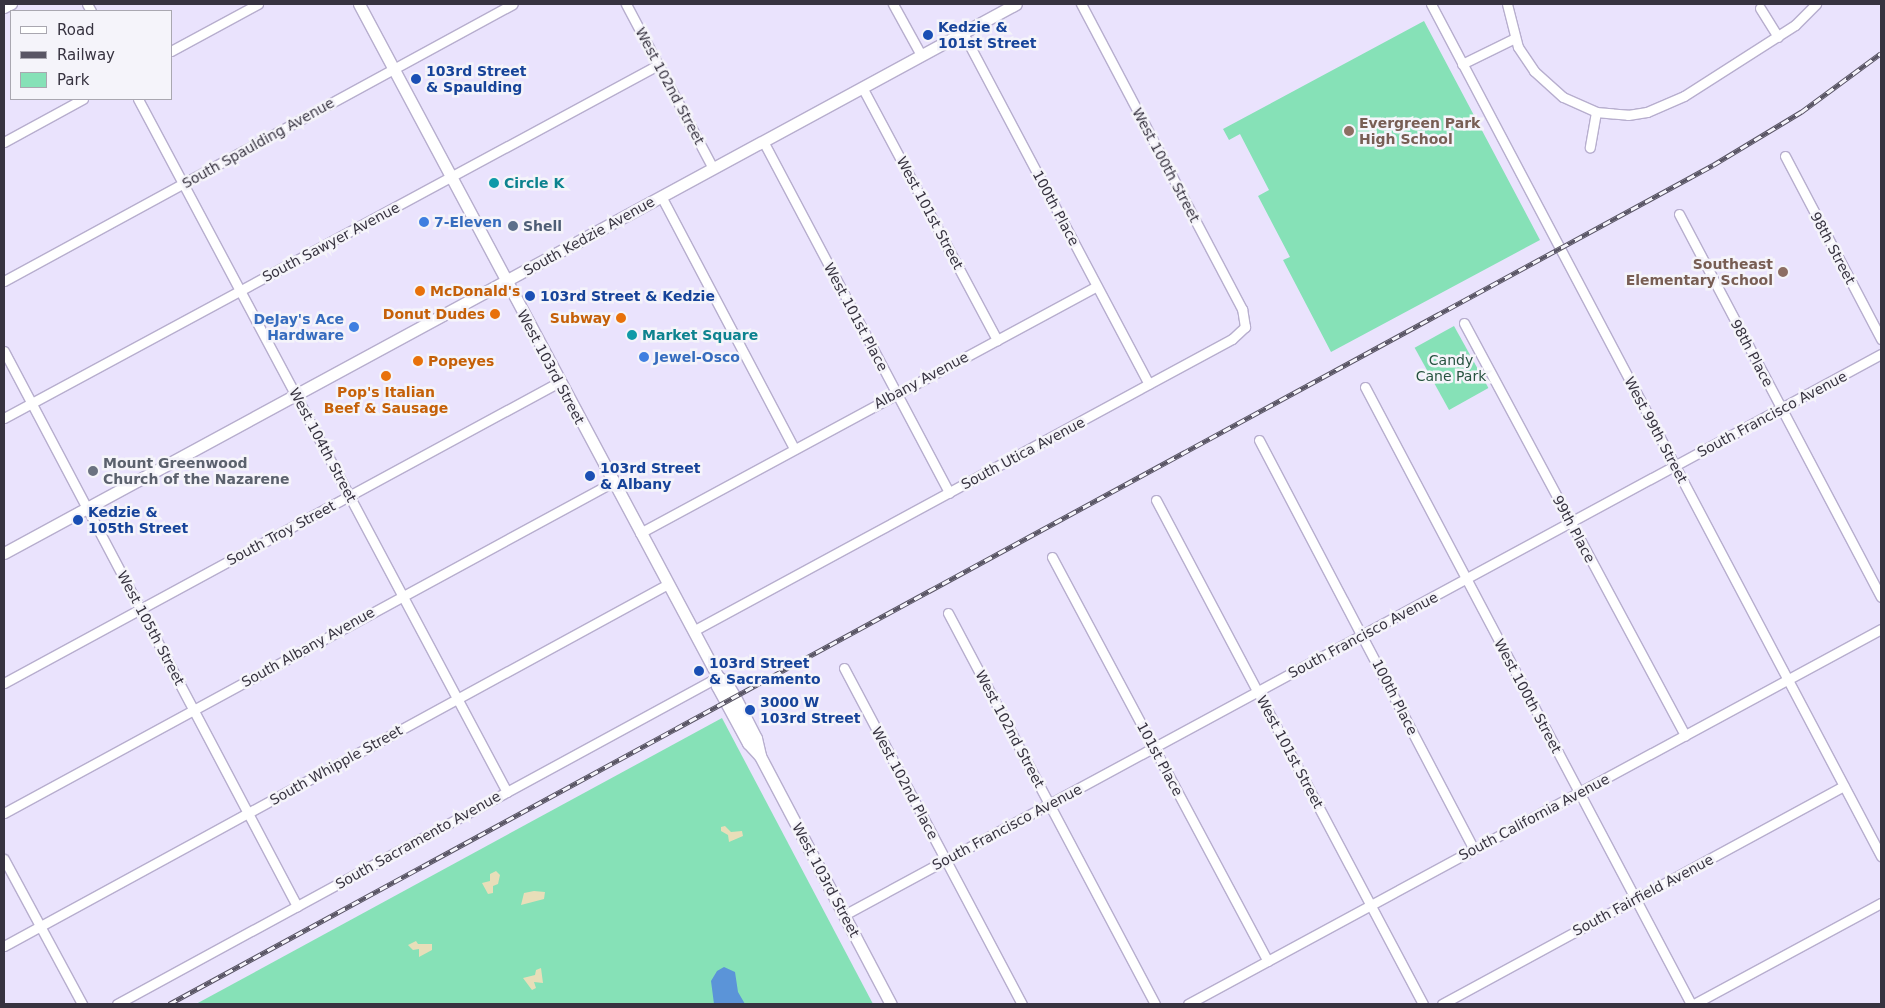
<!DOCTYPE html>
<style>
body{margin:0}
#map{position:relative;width:1885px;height:1008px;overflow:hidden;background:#eae3fd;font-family:"DejaVu Sans",sans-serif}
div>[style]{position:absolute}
.green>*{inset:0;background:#86e1b7;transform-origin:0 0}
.sand>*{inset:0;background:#e8deb9}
.water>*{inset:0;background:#5b94d8}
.roads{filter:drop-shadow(1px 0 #b7aece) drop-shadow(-1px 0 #b7aece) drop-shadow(0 1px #b7aece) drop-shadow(0 -1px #b7aece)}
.minor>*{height:9px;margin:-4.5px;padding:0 4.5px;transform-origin:4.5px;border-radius:4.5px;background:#fff}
.major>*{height:11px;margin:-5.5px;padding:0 5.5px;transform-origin:5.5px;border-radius:5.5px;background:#fff}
.rail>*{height:4.5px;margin-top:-2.25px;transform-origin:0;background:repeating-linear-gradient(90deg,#f5f4fa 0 8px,#595564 0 16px);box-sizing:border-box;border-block:1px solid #595564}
.dots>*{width:14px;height:14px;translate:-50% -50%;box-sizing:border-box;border:2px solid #f5f4fa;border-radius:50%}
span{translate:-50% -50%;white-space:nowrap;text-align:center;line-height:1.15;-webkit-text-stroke:5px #f5f4fa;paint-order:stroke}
.transit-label{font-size:14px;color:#164399;font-weight:700}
.left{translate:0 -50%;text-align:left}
.street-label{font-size:14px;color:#373340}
.education-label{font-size:14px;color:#785e54;font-weight:700}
.right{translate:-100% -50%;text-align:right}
.culture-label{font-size:14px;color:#0d838f;font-weight:700}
.shop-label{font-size:14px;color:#366cbe;font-weight:700}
.service-label{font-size:14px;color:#4e5e75;font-weight:700}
.food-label{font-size:14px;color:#c56008;font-weight:700}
.park-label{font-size:14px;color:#26523f}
.worship-label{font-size:14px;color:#5b616d;font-weight:700}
.frame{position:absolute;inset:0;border:5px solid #373340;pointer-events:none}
.legend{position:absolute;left:10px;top:10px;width:162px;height:90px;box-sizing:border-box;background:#f5f4fa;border:1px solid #a9a7b0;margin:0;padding:6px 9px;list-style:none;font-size:15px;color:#373340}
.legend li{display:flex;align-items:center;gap:10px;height:25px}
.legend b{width:25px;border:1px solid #a9a7b0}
</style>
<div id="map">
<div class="green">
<i style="clip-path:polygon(1424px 21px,1540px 240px,1331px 352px,1283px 260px,1290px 257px,1258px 196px,1269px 190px,1240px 134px,1229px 140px,1223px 129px)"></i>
<i style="left:1454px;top:326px;width:71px;height:45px;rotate:61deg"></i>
<i style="clip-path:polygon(722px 718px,873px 1004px,196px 1004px)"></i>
</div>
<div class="sand">
<i style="clip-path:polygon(725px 826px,731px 832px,742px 831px,743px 836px,729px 842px,728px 835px,721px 831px,721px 827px)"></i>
<i style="clip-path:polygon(496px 871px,500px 875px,498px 884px,493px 886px,493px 893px,488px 894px,482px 883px,490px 881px,490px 874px)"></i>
<i style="clip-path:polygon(534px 891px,545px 892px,544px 899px,521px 905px,524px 893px)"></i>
<i style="clip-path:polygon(416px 941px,418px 944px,432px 944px,432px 950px,419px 957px,419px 949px,413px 950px,408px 945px)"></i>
<i style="clip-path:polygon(541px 968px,543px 983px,534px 982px,536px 988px,532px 990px,523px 978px,535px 975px,536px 970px)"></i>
</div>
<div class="water">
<i style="clip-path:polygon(724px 967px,735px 972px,738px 992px,745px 1004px,714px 1004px,711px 981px,717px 971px)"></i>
</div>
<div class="roads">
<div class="minor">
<i style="left:87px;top:4px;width:8px;rotate:60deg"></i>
<i style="left:626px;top:4px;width:186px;rotate:62.1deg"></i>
<i style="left:893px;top:4px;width:58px;rotate:61.2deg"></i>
<i style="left:1431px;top:4px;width:964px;rotate:62.16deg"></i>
<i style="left:1507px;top:4px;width:44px;rotate:75.7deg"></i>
<i style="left:1518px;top:47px;width:29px;rotate:56deg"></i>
<i style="left:1534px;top:71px;width:39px;rotate:42deg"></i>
<i style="left:1563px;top:97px;width:36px;rotate:24deg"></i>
<i style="left:1596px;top:112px;width:36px;rotate:100deg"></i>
<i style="left:4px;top:8px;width:9px;rotate:-27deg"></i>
<i style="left:1760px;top:8px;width:34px;rotate:58deg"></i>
<i style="left:963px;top:33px;width:397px;rotate:62.1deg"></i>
<i style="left:171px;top:51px;width:99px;rotate:-28.4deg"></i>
<i style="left:1462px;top:64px;width:59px;rotate:-26.1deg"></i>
<i style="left:862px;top:87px;width:287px;rotate:61.9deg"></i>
<i style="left:138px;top:99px;width:785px;rotate:61.97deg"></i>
<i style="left:1596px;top:112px;width:32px;rotate:5deg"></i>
<i style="left:1628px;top:115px;width:19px;rotate:-9deg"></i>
<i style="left:1647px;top:112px;width:40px;rotate:-23.4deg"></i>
<i style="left:1684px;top:96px;width:132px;rotate:-32.6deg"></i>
<i style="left:1795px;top:25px;width:30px;rotate:-45deg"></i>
<i style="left:763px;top:141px;width:398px;rotate:62.1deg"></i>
<i style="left:4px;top:142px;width:90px;rotate:-28.6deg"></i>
<i style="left:1785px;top:156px;width:207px;rotate:62.3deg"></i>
<i style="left:661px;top:196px;width:285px;rotate:62.2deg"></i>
<i style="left:1679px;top:214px;width:433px;rotate:62.2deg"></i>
<i style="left:4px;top:281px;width:579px;rotate:-28.56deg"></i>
<i style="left:1464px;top:323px;width:468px;rotate:61.8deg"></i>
<i style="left:4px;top:351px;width:628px;rotate:62.17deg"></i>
<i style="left:1365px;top:387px;width:698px;rotate:62.15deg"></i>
<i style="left:4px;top:418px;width:743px;rotate:-28.36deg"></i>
<i style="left:1259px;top:440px;width:462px;rotate:62.3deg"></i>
<i style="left:1156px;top:500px;width:570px;rotate:62.09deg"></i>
<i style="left:640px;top:533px;width:519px;rotate:-28.39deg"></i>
<i style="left:1052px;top:557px;width:458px;rotate:61.9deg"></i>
<i style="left:948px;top:613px;width:442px;rotate:62.1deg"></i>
<i style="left:693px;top:631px;width:613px;rotate:-28.45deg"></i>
<i style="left:1232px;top:339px;width:18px;rotate:-43deg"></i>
<i style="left:1245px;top:327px;width:18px;rotate:-99deg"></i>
<i style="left:1242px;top:309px;width:345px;rotate:-117.8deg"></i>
<i style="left:844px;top:668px;width:380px;rotate:62.1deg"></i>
<i style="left:4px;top:683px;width:631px;rotate:-28.47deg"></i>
<i style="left:4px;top:813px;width:693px;rotate:-28.52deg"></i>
<i style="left:4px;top:859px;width:165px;rotate:61.7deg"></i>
<i style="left:844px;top:915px;width:1179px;rotate:-28.41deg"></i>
<i style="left:4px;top:946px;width:756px;rotate:-28.6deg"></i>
<i style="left:117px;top:1004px;width:684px;rotate:-28.55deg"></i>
<i style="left:1188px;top:1004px;width:788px;rotate:-28.42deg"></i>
<i style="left:1442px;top:1004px;width:457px;rotate:-28.5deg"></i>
<i style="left:1694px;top:1004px;width:213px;rotate:-28.4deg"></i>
</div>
<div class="major">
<i style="left:359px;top:4px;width:763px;rotate:61.92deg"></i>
<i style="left:718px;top:677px;width:9px;rotate:32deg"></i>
<i style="left:726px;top:682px;width:17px;rotate:59deg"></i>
<i style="left:735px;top:697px;width:46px;rotate:62.9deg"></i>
<i style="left:756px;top:738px;width:18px;rotate:77deg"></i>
<i style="left:760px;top:756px;width:280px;rotate:62.2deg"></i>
<i style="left:4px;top:553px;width:1151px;rotate:-28.48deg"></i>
<i style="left:718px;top:677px;width:9px;rotate:96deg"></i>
<i style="left:717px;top:686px;width:65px;rotate:61.5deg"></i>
<i style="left:748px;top:743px;width:18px;rotate:47deg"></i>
</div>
</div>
<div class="rail">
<i style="left:169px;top:1004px;width:1757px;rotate:-28.52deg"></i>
<i style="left:1713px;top:165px;width:103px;rotate:-31.1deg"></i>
<i style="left:1801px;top:112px;width:99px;rotate:-36.4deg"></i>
</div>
<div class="dots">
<i style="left:928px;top:35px;background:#1a4fb4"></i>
<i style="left:416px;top:79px;background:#1a4fb4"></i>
<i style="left:1349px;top:131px;background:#8d6e63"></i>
<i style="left:494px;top:183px;background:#0f9aa8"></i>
<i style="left:424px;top:222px;background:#3f7fe0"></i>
<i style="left:513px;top:226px;background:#5c6f8a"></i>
<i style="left:1783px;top:272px;background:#8d6e63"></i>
<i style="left:420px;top:291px;background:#e8710a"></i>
<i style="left:530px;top:296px;background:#1a4fb4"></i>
<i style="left:495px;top:314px;background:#e8710a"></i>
<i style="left:621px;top:318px;background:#e8710a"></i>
<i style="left:354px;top:327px;background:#3f7fe0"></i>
<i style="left:632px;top:335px;background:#0f9aa8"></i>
<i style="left:644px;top:357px;background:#3f7fe0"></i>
<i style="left:418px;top:361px;background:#e8710a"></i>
<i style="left:386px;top:376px;background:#e8710a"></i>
<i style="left:93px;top:471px;background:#6b7280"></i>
<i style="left:590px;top:476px;background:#1a4fb4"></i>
<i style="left:78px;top:520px;background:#1a4fb4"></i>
<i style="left:699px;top:671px;background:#1a4fb4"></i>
<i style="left:750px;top:710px;background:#1a4fb4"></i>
</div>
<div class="transit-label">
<span class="left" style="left:938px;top:35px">Kedzie &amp;<br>101st Street</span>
<span class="left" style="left:426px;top:79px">103rd Street<br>&amp; Spaulding</span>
<span class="left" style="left:540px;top:296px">103rd Street &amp; Kedzie</span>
<span class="left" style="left:600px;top:476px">103rd Street<br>&amp; Albany</span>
<span class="left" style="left:88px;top:520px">Kedzie &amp;<br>105th Street</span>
<span class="left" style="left:709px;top:671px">103rd Street<br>&amp; Sacramento</span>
<span class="left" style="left:760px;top:710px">3000 W<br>103rd Street</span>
</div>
<div class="street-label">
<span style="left:670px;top:86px;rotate:62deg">West 102nd Street</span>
<span style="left:258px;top:143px;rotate:-29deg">South Spaulding Avenue</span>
<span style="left:1166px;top:165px;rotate:62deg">West 100th Street</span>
<span style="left:1056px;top:208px;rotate:62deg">100th Place</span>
<span style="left:930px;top:213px;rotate:62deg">West 101st Street</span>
<span style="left:589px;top:236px;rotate:-29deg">South Kedzie Avenue</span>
<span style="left:331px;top:242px;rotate:-28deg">South Sawyer Avenue</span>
<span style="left:1833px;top:248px;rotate:62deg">98th Street</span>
<span style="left:856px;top:317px;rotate:62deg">West 101st Place</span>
<span style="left:1752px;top:353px;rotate:62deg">98th Place</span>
<span style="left:551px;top:367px;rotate:62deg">West 103rd Street</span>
<span style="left:921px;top:380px;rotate:-28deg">Albany Avenue</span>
<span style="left:1772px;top:414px;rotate:-28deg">South Francisco Avenue</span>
<span style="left:1656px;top:430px;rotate:62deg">West 99th Street</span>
<span style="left:323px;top:445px;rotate:62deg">West 104th Street</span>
<span style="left:1023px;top:453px;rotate:-28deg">South Utica Avenue</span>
<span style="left:1574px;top:529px;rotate:62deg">99th Place</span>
<span style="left:281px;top:533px;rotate:-28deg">South Troy Street</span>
<span style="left:151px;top:628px;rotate:62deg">West 105th Street</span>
<span style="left:1363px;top:635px;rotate:-28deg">South Francisco Avenue</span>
<span style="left:308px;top:647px;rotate:-29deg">South Albany Avenue</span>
<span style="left:1528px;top:696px;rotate:62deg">West 100th Street</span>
<span style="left:1395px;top:697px;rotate:63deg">100th Place</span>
<span style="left:1010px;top:729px;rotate:62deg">West 102nd Street</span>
<span style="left:1290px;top:752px;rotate:62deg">West 101st Street</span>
<span style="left:1160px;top:759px;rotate:62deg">101st Place</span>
<span style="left:336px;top:765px;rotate:-29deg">South Whipple Street</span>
<span style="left:905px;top:783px;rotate:62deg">West 102nd Place</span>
<span style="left:1534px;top:817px;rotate:-28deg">South California Avenue</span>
<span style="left:1007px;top:827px;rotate:-28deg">South Francisco Avenue</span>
<span style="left:418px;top:840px;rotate:-29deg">South Sacramento Avenue</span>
<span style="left:826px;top:880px;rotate:62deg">West 103rd Street</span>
<span style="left:1643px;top:895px;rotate:-28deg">South Fairfield Avenue</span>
</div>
<div class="education-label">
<span class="left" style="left:1359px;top:131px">Evergreen Park<br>High School</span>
<span class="right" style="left:1773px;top:272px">Southeast<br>Elementary School</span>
</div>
<div class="culture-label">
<span class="left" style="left:504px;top:183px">Circle K</span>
<span class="left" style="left:642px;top:335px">Market Square</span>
</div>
<div class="shop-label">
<span class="left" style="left:434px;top:222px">7-Eleven</span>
<span class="right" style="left:344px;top:327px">DeJay's Ace<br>Hardware</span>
<span class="left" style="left:654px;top:357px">Jewel-Osco</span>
</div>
<div class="service-label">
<span class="left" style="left:523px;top:226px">Shell</span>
</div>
<div class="food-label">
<span class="left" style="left:430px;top:291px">McDonald's</span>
<span class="right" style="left:485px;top:314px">Donut Dudes</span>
<span class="right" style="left:611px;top:318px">Subway</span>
<span class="left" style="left:428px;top:361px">Popeyes</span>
<span style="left:386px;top:400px">Pop's Italian<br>Beef &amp; Sausage</span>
</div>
<div class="park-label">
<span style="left:1451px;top:368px">Candy<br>Cane Park</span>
</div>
<div class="worship-label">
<span class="left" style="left:103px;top:471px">Mount Greenwood<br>Church of the Nazarene</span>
</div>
<div class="frame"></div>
<ul class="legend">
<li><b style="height:6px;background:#fff"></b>Road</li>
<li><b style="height:6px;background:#595564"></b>Railway</li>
<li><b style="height:14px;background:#86e1b7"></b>Park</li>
</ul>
</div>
